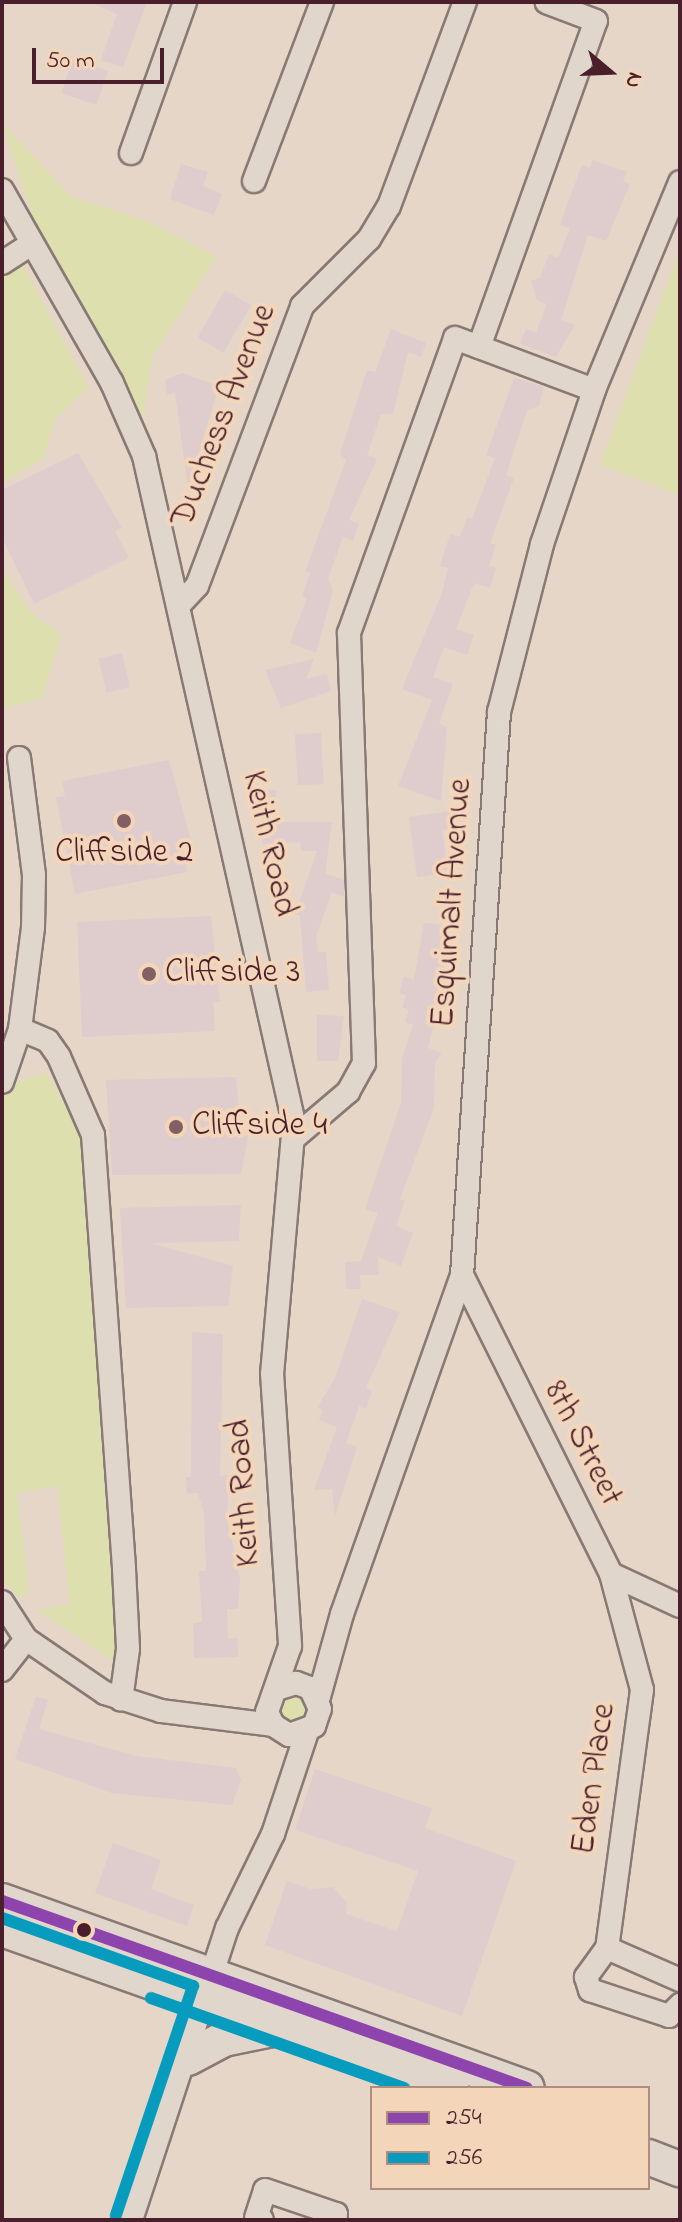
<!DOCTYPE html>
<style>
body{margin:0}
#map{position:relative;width:682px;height:2222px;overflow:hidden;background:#e6d6c7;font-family:"Indie Flower",sans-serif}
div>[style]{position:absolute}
.green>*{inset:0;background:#dddfae}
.building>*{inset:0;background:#dfcccd;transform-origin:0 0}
.roads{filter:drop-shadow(2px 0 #887974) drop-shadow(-2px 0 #887974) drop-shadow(0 2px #887974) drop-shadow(0 -2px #887974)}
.minor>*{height:22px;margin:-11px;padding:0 11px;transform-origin:11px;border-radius:11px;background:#e1d6cc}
.highway>*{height:34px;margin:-17px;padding:0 17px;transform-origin:17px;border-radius:17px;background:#e1d6cc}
.bus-1>*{height:12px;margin:-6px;padding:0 6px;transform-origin:6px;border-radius:6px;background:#8e44ad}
.bus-2>*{height:12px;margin:-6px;padding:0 6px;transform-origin:6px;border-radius:6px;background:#079bbe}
.dots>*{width:22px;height:22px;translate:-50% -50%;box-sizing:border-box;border:4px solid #f3d6ba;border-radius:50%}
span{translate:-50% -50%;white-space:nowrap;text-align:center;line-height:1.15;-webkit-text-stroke:8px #f3d6ba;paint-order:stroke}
.street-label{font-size:34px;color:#4a1f2b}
.poi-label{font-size:34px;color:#4a1f2b}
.left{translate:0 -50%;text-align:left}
.frame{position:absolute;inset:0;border:4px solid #4a1f2b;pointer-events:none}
.legend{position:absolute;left:370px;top:2086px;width:280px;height:104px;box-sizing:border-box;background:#f3d6ba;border:2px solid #af8d81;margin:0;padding:10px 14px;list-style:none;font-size:24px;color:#4a1f2b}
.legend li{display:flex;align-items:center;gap:16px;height:40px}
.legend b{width:40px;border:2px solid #af8d81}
.north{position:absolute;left:570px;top:32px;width:80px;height:80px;-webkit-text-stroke:6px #f3d6ba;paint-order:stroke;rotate:109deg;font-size:22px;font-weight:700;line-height:32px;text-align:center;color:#4a1f2b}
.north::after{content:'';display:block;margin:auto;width:28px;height:36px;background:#4a1f2b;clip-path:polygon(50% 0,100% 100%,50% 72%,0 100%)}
.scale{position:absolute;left:32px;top:48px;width:132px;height:36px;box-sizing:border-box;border:4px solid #4a1f2b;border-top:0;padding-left:10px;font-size:24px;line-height:28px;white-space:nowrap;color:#4a1f2b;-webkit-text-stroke:6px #f3d6ba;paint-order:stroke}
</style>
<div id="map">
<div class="green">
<i style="clip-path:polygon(2px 123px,72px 197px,150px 222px,216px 257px,152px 357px,144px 417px,42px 245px)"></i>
<i style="clip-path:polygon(680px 249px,680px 495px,600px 465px)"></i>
<i style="clip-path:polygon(21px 261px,88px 387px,55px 419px,44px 458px,2px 482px,2px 273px)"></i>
<i style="clip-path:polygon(2px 570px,31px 613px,61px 634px,42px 698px,2px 709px)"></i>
<i style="clip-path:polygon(46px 1073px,81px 1135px,117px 1663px,37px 1610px,70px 1604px,57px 1486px,17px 1493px,29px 1589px,21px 1599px,2px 1579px,2px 1105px,10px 1085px)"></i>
<i style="clip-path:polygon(299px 1687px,316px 1711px,290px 1732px,270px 1705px)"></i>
</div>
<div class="building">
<i style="clip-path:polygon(90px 2px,147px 2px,123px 67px,101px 60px,117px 14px)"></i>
<i style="left:73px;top:59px;width:37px;height:36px;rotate:19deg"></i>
<i style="clip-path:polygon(593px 160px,627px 172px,623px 181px,630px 184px,606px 241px,588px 235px,561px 320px,575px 325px,556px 357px,520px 344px,526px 329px,536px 333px,547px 304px,537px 300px,531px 281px,540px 278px,549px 254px,558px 258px,570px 228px,560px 225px,568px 202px,582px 165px,590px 168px)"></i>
<i style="clip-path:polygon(181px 164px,208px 172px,203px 186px,222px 194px,214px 215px,170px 199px)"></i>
<i style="left:225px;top:290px;width:30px;height:55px;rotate:30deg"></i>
<i style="clip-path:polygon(391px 329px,426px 343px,421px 357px,408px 352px,393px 414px,381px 414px,367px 455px,377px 459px,349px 520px,359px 524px,353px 541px,343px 537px,328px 579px,333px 591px,316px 653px,290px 643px,307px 598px,302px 596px,310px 573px,305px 572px,346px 460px,340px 454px,367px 370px,375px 372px)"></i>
<i style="clip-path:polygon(182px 373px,219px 386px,188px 488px,175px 392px,167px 395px,165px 380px)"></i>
<i style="clip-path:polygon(514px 378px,544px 387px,539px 406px,527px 410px,506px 475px,514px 478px,490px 543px,496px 545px,489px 566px,496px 568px,490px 588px,474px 583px,456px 629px,474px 635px,467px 655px,444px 647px,433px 677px,453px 684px,439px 724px,447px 727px,441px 801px,398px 786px,432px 700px,402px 689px,442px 593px,448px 568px,440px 566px,450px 534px,460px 537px,467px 518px,472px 519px,495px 458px,486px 455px)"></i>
<i style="clip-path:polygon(78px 453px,122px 528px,115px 531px,129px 558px,34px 604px,2px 537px,2px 490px)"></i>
<i style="left:122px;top:653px;width:35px;height:24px;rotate:77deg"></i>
<i style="clip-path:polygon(314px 659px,306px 679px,327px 674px,331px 691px,281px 708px,265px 670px)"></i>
<i style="left:321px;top:733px;width:51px;height:26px;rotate:87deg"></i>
<i style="clip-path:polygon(169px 760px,192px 844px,182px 846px,187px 872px,75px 894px,56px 797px,65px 796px,62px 781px)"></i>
<i style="clip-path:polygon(260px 790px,276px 790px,277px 822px,332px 822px,325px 873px,344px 880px,344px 897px,332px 892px,316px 936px,318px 952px,326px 952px,329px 990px,306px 992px,300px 916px,295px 914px,317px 851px,301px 851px,300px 842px,263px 844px)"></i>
<i style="clip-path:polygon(452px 811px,455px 828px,442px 830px,448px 873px,417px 877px,409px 817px)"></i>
<i style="clip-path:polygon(211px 916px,220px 1002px,213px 1002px,215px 1031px,82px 1037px,77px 922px)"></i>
<i style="clip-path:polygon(424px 923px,444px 925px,442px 990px,428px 1048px,442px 1053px,435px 1062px,434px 1108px,400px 1199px,405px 1200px,396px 1226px,413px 1233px,401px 1266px,378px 1257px,379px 1275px,360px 1275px,361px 1289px,346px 1289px,345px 1262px,361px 1261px,378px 1213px,365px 1209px,401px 1103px,402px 1058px,413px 1025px,405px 1022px,409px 1010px,402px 1007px,406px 995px,399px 993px,404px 976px,414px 980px)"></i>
<i style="clip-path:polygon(317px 1015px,344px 1016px,338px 1061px,317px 1061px)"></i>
<i style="clip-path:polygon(236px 1077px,241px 1135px,248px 1136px,241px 1174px,112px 1175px,106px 1080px)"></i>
<i style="clip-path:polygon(241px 1205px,239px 1241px,151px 1243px,233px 1266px,228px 1306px,126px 1308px,120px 1208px)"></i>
<i style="clip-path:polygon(362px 1299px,400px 1312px,366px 1388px,372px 1391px,366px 1409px,359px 1406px,346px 1443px,357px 1447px,335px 1516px,332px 1489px,314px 1490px,337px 1427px,319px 1420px,323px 1410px,317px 1408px,335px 1378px)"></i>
<i style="clip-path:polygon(192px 1332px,223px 1334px,220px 1476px,229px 1475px,227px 1519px,240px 1578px,238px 1609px,227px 1609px,228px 1639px,237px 1638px,238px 1657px,194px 1658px,193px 1623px,202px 1622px,199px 1571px,206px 1571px,204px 1513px,198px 1493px,187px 1494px,186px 1477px,191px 1477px)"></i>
<i style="clip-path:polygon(36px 1696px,48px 1700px,39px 1729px,136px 1756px,236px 1768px,241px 1780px,232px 1805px,112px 1793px,15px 1759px)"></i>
<i style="clip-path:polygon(315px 1769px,432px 1808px,425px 1828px,516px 1861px,462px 2016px,265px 1945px,287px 1881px,311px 1889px,333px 1887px,347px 1903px,346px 1914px,397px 1931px,418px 1871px,295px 1830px)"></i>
<i style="clip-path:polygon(113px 1843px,161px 1860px,151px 1889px,194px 1905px,187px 1926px,95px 1893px)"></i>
</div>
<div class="roads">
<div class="minor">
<i style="left:131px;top:153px;width:160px;rotate:-70.3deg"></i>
<i style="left:254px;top:181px;width:191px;rotate:-69.2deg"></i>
<i style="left:2px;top:190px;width:222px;rotate:60.3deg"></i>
<i style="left:112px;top:383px;width:80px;rotate:66.3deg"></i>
<i style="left:144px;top:456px;width:684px;rotate:77.33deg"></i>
<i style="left:294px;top:1123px;width:251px;rotate:95deg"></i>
<i style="left:272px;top:1373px;width:274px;rotate:86.2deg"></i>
<i style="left:290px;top:1646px;width:70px;rotate:109.2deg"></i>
<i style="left:267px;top:1712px;width:14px;rotate:65deg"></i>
<i style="left:273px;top:1725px;width:19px;rotate:32deg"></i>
<i style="left:289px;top:1735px;width:27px;rotate:-20deg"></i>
<i style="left:314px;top:1726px;width:18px;rotate:-71deg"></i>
<i style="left:320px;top:1709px;width:23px;rotate:-115deg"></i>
<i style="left:310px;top:1688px;width:15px;rotate:-160deg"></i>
<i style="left:296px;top:1683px;width:21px;rotate:163deg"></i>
<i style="left:2px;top:263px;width:33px;rotate:-33deg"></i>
<i style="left:479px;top:347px;width:346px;rotate:-70.3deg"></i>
<i style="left:596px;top:21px;width:53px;rotate:-159.2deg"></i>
<i style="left:180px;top:604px;width:25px;rotate:-47deg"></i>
<i style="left:197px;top:586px;width:299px;rotate:-69.4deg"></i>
<i style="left:302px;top:306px;width:95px;rotate:-45deg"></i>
<i style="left:369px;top:239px;width:39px;rotate:-59deg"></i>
<i style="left:389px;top:206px;width:218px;rotate:-69.6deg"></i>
<i style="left:20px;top:1029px;width:30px;rotate:23deg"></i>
<i style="left:48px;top:1041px;width:19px;rotate:55deg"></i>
<i style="left:59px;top:1057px;width:85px;rotate:66.4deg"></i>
<i style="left:93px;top:1135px;width:435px;rotate:85.9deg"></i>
<i style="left:124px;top:1569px;width:80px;rotate:87.1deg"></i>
<i style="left:128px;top:1649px;width:51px;rotate:97.8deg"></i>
<i style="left:2px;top:1082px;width:56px;rotate:-71.2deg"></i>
<i style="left:20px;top:1029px;width:103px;rotate:-82.7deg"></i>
<i style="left:33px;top:927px;width:52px;rotate:-88.9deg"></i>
<i style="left:34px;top:875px;width:118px;rotate:-97.3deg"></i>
<i style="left:295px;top:1137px;width:70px;rotate:-40.3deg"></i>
<i style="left:348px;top:1092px;width:33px;rotate:-61deg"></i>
<i style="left:364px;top:1063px;width:430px;rotate:-92deg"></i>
<i style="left:349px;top:633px;width:313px;rotate:-70.2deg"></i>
<i style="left:455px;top:338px;width:148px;rotate:20.5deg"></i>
<i style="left:462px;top:1275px;width:334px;rotate:63.5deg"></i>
<i style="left:611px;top:1574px;width:120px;rotate:75deg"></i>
<i style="left:642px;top:1690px;width:260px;rotate:97.7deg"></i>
<i style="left:611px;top:1574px;width:76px;rotate:24.9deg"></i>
<i style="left:2px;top:1602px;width:44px;rotate:57deg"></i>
<i style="left:26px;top:1639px;width:96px;rotate:34.4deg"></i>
<i style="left:105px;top:1693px;width:59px;rotate:17.8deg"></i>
<i style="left:161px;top:1711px;width:113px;rotate:7.1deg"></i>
<i style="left:2px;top:1670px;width:39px;rotate:-52deg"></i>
<i style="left:318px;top:1700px;width:89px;rotate:-74.4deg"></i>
<i style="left:342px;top:1614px;width:360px;rotate:-70.5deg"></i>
<i style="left:462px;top:1275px;width:564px;rotate:-86.24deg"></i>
<i style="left:499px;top:712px;width:173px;rotate:-75.6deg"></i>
<i style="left:542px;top:544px;width:163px;rotate:-71.3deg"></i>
<i style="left:594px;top:390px;width:225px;rotate:-67.5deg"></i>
<i style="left:607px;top:1948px;width:36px;rotate:126deg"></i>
<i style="left:586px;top:1977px;width:14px;rotate:73deg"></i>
<i style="left:590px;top:1990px;width:83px;rotate:18.2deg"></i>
<i style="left:669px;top:2016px;width:16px;rotate:-45deg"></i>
<i style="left:607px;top:1948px;width:80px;rotate:23.7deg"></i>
<i style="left:131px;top:2220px;width:307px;rotate:-71.8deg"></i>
<i style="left:227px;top:1928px;width:105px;rotate:-63.9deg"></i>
<i style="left:273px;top:1834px;width:108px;rotate:-71.6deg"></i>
<i style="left:262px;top:2220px;width:6px;rotate:-162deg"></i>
<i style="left:256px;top:2218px;width:29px;rotate:-72deg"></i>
<i style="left:265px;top:2190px;width:75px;rotate:18.7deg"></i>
<i style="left:336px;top:2214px;width:6px;rotate:108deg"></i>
</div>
<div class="highway">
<i style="left:2px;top:1901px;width:557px;rotate:19.61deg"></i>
<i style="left:2px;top:1929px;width:477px;rotate:19.5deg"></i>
<i style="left:188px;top:2058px;width:40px;rotate:-28deg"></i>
<i style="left:223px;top:2039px;width:60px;rotate:-11.5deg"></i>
<i style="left:648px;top:2157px;width:34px;rotate:21deg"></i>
</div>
</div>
<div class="bus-1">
<i style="left:2px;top:1901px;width:557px;rotate:19.61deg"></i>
</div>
<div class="bus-2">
<i style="left:2px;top:1918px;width:203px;rotate:19.6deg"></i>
<i style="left:193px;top:1986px;width:242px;rotate:108.6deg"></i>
<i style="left:151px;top:1998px;width:269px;rotate:19.6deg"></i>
</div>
<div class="dots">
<i style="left:124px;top:821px;background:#815f62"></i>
<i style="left:149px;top:974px;background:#815f62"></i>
<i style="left:176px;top:1127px;background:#815f62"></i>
<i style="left:84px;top:1930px;background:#4a1f2b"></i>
</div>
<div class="street-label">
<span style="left:225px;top:416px;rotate:-69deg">Duchess Avenue</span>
<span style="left:268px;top:844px;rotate:77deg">Keith Road</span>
<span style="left:453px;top:903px;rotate:-86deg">Esquimalt Avenue</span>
<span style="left:582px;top:1444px;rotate:63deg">8th Street</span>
<span style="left:245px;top:1493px;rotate:-94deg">Keith Road</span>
<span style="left:595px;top:1779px;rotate:-82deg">Eden Place</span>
</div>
<div class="poi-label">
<span style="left:124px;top:854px">Cliffside 2</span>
<span class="left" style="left:165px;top:974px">Cliffside 3</span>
<span class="left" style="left:192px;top:1127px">Cliffside 4</span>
</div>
<div class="frame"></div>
<ul class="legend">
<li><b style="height:10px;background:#8e44ad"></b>254</li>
<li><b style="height:10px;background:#079bbe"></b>256</li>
</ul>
<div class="north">N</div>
<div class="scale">50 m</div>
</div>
